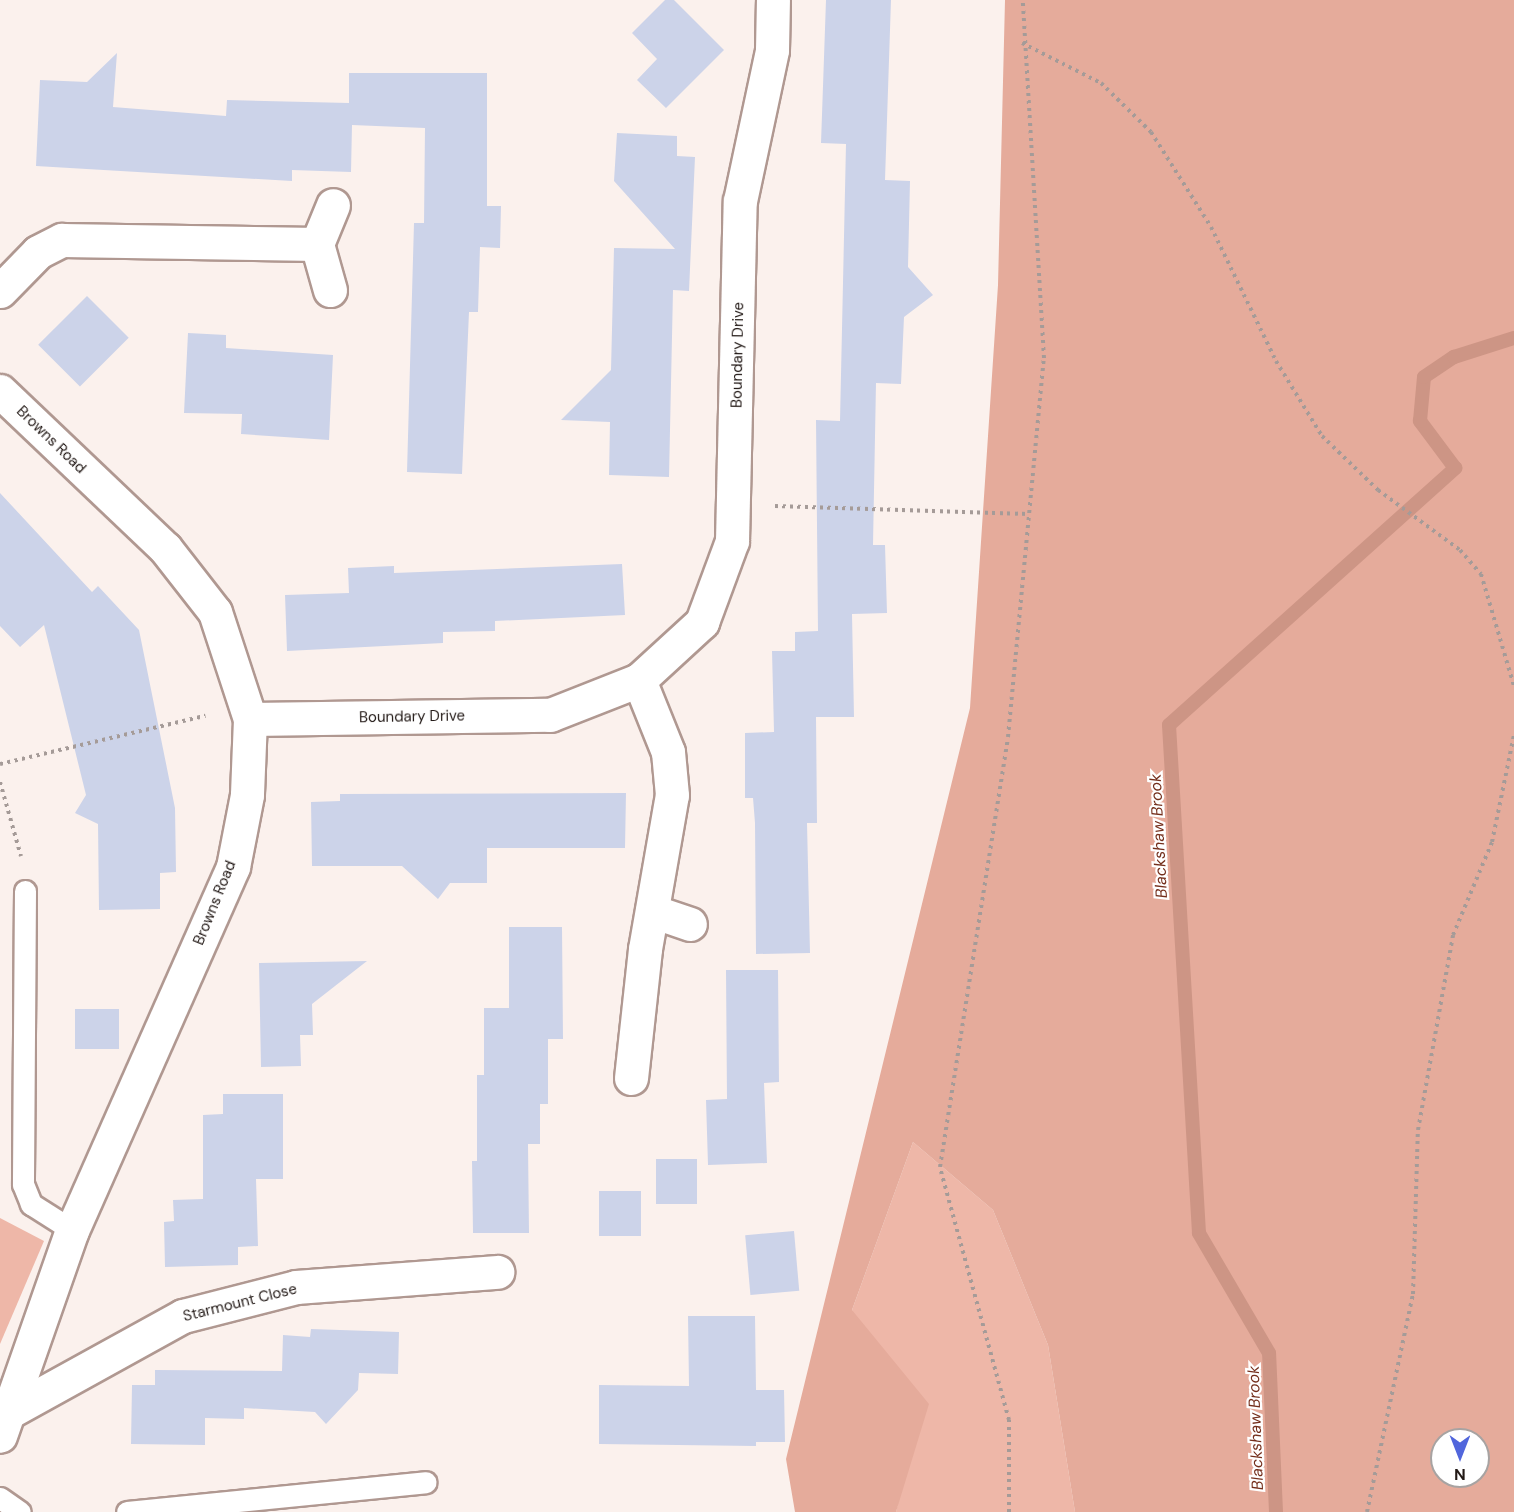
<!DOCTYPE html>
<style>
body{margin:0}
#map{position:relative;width:1514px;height:1512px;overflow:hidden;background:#fbf1ed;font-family:"DM Sans",sans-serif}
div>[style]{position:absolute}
.green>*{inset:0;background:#eeb7a8}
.forest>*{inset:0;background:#e5ab9b}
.stream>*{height:14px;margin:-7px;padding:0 7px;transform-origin:7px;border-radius:7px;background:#cd9585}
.building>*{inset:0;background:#ccd3e9;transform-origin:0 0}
.path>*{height:4px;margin-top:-2px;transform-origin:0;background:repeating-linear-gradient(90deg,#a59b98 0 3px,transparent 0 7.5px)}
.roads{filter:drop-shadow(2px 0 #b09891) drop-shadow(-2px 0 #b09891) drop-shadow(0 2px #b09891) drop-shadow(0 -2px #b09891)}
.lane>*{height:21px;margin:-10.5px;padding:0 10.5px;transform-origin:10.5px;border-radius:10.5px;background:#fff}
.street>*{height:33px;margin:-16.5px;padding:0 16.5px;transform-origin:16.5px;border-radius:16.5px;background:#fff}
span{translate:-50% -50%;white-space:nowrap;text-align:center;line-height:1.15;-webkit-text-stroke:4.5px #fff;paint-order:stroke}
.street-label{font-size:15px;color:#221916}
.water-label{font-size:16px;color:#742f1c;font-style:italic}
.north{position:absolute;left:1430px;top:1428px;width:60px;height:60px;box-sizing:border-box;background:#fff;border:2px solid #a7a3a2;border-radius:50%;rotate:180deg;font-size:16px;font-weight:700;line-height:24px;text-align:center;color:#221916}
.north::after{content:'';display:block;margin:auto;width:21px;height:27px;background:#5166dc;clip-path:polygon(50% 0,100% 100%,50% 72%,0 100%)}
</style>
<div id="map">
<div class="green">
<i style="clip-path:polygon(913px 1142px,993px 1210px,1048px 1345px,1075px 1512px,896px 1512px,902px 1486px,852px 1310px)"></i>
<i style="clip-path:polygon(0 1218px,44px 1241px,0 1344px)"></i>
</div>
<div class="forest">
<i style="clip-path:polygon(evenodd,1005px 0,1514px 0,1514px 1512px,1075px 1512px,1048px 1345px,993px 1210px,913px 1142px,852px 1310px,929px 1404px,896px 1512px,795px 1512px,786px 1459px,970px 708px,998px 285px,1005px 0,1442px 1440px,1478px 1440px,1478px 1476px,1442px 1476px,1442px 1440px)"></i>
</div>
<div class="stream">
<i style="left:1276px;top:1512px;width:159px;rotate:-92.5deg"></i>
<i style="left:1269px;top:1353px;width:139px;rotate:-120.3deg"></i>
<i style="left:1199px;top:1233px;width:509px;rotate:-93.38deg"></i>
<i style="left:1169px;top:725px;width:385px;rotate:-41.9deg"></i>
<i style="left:1455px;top:468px;width:59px;rotate:-126.7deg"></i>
<i style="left:1420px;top:421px;width:44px;rotate:-84.8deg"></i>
<i style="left:1424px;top:377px;width:36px;rotate:-34deg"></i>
<i style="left:1454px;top:357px;width:63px;rotate:-17.6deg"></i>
</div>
<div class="building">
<i style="clip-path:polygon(665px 0,674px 0,724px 50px,666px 108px,637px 80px,657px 59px,632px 33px)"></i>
<i style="clip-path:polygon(826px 0,891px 0,885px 180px,910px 181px,908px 267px,933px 295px,904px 317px,901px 384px,876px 383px,873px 545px,885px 545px,887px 613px,852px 614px,854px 717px,816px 717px,817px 823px,807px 823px,810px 953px,756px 954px,755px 823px,753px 798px,745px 798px,745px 733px,774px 732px,772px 651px,795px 651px,795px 632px,818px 631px,816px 420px,840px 421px,846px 144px,821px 143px)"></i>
<i style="clip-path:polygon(117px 53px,113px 107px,226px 116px,227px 100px,349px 103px,349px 73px,487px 73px,487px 206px,501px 206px,500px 248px,480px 247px,478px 312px,469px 312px,462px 474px,407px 472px,414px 223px,424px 223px,425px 128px,352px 125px,351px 172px,292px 170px,292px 181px,36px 166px,40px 80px,87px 82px)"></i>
<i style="clip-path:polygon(617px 133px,677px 136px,677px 156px,695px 157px,689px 291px,673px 290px,669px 477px,609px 475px,610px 422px,561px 420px,611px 370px,614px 248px,675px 249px,614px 181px)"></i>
<i style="left:87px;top:296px;width:59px;height:69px;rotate:45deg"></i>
<i style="clip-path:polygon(188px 333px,226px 335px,226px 348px,333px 355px,329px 440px,241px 434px,242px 414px,184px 413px)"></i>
<i style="clip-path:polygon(0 493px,92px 592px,98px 586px,139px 630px,175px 808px,176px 872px,160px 873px,160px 909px,99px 910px,98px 824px,75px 813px,86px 795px,44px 625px,20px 647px,0 626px)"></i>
<i style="clip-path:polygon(622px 564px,625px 615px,495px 621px,495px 631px,443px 632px,443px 643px,287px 651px,285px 595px,349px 593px,348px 568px,394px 566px,394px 573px)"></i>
<i style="clip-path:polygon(626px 793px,625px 848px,487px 848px,487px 883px,450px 883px,438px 899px,402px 866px,312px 866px,311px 802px,340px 801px,340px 794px)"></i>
<i style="clip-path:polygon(509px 927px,562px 927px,563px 1039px,548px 1039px,548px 1104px,540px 1104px,540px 1144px,528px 1144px,529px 1233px,473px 1233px,472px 1161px,477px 1161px,477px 1075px,484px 1075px,484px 1008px,509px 1008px)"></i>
<i style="clip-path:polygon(367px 961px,312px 1004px,313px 1035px,300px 1035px,301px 1066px,261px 1067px,259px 963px)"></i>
<i style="clip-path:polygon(726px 970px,778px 970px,779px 1082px,764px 1083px,767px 1163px,708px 1165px,706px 1100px,727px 1099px)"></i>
<i style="left:75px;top:1009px;width:44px;height:40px"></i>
<i style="clip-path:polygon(223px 1094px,283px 1094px,283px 1179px,256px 1179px,258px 1246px,238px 1247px,238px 1265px,165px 1267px,164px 1222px,174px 1221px,173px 1200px,203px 1199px,203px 1115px,223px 1114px)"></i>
<i style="left:656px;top:1159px;width:41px;height:45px"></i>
<i style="left:599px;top:1191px;width:42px;height:45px"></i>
<i style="left:794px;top:1231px;width:60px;height:49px;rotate:85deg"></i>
<i style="clip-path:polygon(688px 1316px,755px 1316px,756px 1390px,784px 1390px,785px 1442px,756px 1442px,756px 1446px,599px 1444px,599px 1385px,689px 1386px)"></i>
<i style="clip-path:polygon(311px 1329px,399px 1332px,398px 1374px,359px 1373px,358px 1390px,326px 1424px,315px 1412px,244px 1408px,244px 1419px,205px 1418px,205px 1445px,131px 1444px,132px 1385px,155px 1385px,155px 1370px,282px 1371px,283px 1335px,310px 1337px)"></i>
</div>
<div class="path">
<i style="left:1022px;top:43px;width:89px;rotate:26.9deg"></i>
<i style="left:1101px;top:83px;width:70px;rotate:44.4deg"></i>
<i style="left:1151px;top:132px;width:112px;rotate:57.7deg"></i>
<i style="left:1211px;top:227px;width:149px;rotate:64.1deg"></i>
<i style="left:1276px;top:361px;width:88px;rotate:58.5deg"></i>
<i style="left:1322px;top:436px;width:78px;rotate:44deg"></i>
<i style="left:1378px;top:490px;width:102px;rotate:36.2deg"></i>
<i style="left:1460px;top:550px;width:32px;rotate:49deg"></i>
<i style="left:1481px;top:574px;width:117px;rotate:73.6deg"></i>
<i style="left:775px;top:506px;width:253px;rotate:1.8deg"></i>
<i style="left:0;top:764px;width:211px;rotate:-13.2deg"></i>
<i style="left:0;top:782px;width:77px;rotate:74.2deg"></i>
<i style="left:1009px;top:1512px;width:92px;rotate:-90deg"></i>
<i style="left:1009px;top:1420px;width:262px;rotate:-105.3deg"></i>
<i style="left:940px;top:1167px;width:435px;rotate:-81deg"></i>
<i style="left:1008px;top:737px;width:381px;rotate:-84.6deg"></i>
<i style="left:1044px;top:358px;width:359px;rotate:-93.4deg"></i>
<i style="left:1367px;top:1512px;width:223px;rotate:-78.1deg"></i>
<i style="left:1413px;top:1294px;width:164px;rotate:-88.3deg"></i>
<i style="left:1418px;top:1130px;width:198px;rotate:-79.8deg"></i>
<i style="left:1453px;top:935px;width:101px;rotate:-67.2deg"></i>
<i style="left:1492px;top:842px;width:109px;rotate:-78.4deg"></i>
</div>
<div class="roads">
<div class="lane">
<i style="left:25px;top:891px;width:293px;rotate:90.4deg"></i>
<i style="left:23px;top:1184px;width:22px;rotate:68deg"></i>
<i style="left:31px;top:1204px;width:49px;rotate:32.4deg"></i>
<i style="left:0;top:1498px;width:24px;rotate:35deg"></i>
<i style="left:127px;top:1512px;width:300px;rotate:-5.7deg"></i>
</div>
<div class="street">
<i style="left:330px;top:290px;width:48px;rotate:-105.8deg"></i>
<i style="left:317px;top:244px;width:42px;rotate:-67.7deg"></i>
<i style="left:0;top:291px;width:54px;rotate:-45.7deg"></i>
<i style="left:38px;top:252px;width:27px;rotate:-27deg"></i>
<i style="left:62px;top:240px;width:255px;rotate:0.9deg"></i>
<i style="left:0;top:391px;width:228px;rotate:43.6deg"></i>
<i style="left:165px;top:548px;width:81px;rotate:52deg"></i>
<i style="left:215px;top:612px;width:113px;rotate:71.9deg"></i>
<i style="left:250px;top:719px;width:76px;rotate:92.3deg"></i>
<i style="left:247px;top:795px;width:73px;rotate:101deg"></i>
<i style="left:233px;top:867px;width:397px;rotate:113.9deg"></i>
<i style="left:72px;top:1230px;width:218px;rotate:109.3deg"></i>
<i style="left:250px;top:719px;width:300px;rotate:-0.8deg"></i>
<i style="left:550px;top:715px;width:96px;rotate:-21.5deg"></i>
<i style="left:639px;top:680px;width:86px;rotate:-42.6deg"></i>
<i style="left:702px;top:622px;width:86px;rotate:-69.7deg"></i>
<i style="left:732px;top:541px;width:340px;rotate:-88.7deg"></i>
<i style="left:740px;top:201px;width:154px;rotate:-78deg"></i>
<i style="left:772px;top:50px;width:50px;rotate:-88.9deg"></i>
<i style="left:652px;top:911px;width:40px;rotate:18.9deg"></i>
<i style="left:631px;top:1078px;width:130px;rotate:-83.8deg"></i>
<i style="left:645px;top:949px;width:156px;rotate:-80.1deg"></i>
<i style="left:672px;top:795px;width:43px;rotate:-95.3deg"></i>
<i style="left:668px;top:752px;width:78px;rotate:-111.9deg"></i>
<i style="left:7px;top:1413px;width:201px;rotate:-28.9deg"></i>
<i style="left:183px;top:1316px;width:117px;rotate:-14.4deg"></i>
<i style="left:296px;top:1287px;width:202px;rotate:-4.3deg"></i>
</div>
</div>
<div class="street-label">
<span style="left:738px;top:355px;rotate:-89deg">Boundary Drive</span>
<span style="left:51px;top:440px;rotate:44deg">Browns Road</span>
<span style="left:412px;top:717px;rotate:-1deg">Boundary Drive</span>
<span style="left:215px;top:903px;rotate:-68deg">Browns Road</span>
<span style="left:240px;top:1303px;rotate:-14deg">Starmount Close</span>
</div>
<div class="water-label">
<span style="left:1159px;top:836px;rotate:-93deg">Blackshaw Brook</span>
<span style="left:1256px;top:1428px;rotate:-92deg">Blackshaw Brook</span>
</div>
<div class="north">N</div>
</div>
